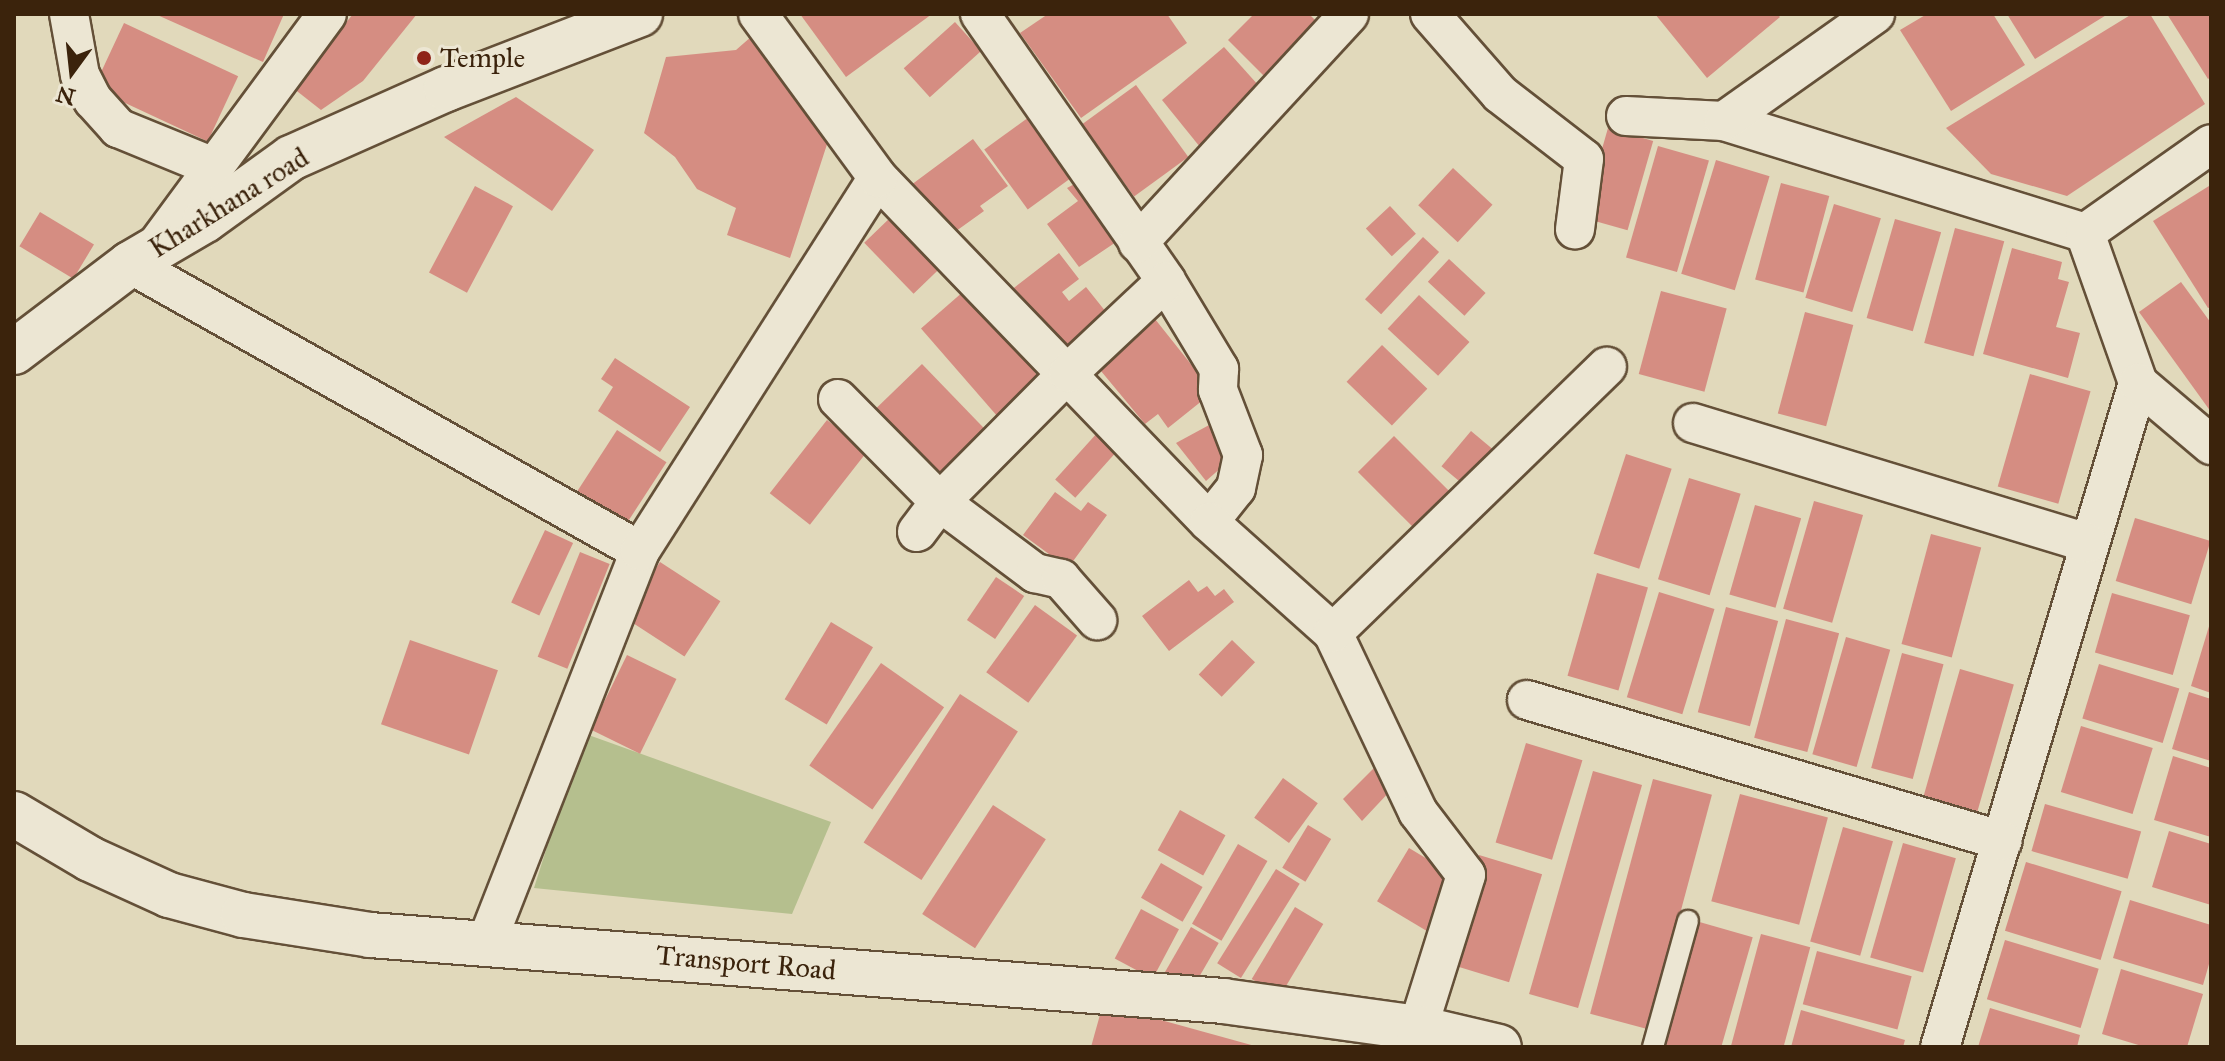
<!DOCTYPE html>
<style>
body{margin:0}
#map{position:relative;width:2225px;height:1061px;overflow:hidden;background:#e1d9bb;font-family:"IM FELL Great Primer",serif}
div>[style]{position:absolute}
.green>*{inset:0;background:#b5bf8e}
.building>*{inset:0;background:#d58d82;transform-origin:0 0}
.roads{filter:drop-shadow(2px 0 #645038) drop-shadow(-2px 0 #645038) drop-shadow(0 2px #645038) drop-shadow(0 -2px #645038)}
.lane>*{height:20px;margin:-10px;padding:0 10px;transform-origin:10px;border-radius:10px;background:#ece6d3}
.street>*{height:38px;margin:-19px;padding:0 19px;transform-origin:19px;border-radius:19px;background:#ece6d3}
.secondary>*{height:44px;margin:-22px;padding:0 22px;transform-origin:22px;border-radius:22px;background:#ece6d3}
.dots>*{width:22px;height:22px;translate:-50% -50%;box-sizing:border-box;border:4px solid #ece6d3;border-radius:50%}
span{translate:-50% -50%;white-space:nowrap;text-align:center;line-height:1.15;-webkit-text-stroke:6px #ece6d3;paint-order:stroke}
.poi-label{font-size:28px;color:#3b230c}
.left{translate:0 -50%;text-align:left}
.street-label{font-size:28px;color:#3b230c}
.frame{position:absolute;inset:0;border:16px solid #3b230c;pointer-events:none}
.north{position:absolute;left:32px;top:32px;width:80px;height:80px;-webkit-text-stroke:6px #ece6d3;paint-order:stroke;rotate:195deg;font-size:22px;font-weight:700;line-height:32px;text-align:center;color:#3b230c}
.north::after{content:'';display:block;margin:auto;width:28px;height:36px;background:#3b230c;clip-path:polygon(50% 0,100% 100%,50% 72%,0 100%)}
</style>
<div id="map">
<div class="green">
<i style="clip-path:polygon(583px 733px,831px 822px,792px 914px,534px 888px)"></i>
</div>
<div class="building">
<i style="clip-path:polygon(155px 14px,284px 14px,263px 62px)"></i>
<i style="clip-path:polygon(353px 14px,417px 14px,363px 81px,321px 110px,293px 88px)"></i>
<i style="clip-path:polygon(800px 14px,932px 14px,846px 77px)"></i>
<i style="clip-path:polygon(1048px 14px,1167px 14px,1187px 43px,1081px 118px,1020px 33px)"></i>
<i style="clip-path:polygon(1254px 14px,1309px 14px,1323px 28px,1270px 82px,1228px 40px)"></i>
<i style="clip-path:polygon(1655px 14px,1777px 14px,1780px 17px,1707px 78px)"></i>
<i style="clip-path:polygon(1927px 14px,1993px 14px,2025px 65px,1951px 111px,1900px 30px)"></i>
<i style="clip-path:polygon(2007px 14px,2108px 14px,2035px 59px)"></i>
<i style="clip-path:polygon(2132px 14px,2150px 14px,2205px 104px,2067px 196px,1991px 174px,1946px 128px)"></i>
<i style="clip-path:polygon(2167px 14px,2211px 14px,2211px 77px,2208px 79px)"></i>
<i style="left:955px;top:22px;width:39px;height:69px;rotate:48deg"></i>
<i style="left:124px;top:23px;width:126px;height:72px;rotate:25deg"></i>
<i style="clip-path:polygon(752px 36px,831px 132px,790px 258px,727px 235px,736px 208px,697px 189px,675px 157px,644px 133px,666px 57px,736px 50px)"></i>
<i style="clip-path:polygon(1224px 47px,1259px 86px,1200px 147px,1162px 100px)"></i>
<i style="left:1136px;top:85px;width:89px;height:67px;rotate:54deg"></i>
<i style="clip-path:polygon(516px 97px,594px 150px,552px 211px,444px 137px)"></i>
<i style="left:1036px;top:112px;width:74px;height:64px;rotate:54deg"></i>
<i style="left:1608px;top:128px;width:47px;height:93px;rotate:16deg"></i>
<i style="clip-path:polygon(973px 139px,1008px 186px,980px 206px,984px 211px,945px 239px,907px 188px)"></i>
<i style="left:1658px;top:146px;width:53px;height:116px;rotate:16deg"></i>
<i style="left:1716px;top:160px;width:56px;height:119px;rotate:17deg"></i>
<i style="left:1453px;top:168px;width:54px;height:51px;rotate:43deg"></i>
<i style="clip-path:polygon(1082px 180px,1122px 238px,1079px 267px,1047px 224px,1078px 201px,1067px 188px)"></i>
<i style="left:1781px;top:183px;width:50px;height:100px;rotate:15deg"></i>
<i style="left:475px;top:186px;width:43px;height:98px;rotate:28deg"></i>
<i style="clip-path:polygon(2209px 186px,2211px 307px,2208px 308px,2153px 221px)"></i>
<i style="left:1834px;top:204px;width:49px;height:98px;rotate:17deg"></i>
<i style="left:1390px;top:206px;width:38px;height:33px;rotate:47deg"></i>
<i style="left:40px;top:212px;width:63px;height:40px;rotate:31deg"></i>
<i style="left:893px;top:215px;width:71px;height:40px;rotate:46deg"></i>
<i style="left:1895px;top:219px;width:48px;height:103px;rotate:16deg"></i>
<i style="left:1955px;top:228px;width:51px;height:119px;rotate:15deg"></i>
<i style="left:1423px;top:237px;width:22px;height:85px;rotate:43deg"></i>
<i style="clip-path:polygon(2012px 248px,2062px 262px,2058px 279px,2069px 282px,2056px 327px,2080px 333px,2068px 378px,1983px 354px)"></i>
<i style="clip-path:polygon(1059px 253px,1079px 279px,1062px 292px,1069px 301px,1086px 287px,1110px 317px,1061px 355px,1010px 291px)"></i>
<i style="left:1449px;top:259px;width:50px;height:31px;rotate:43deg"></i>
<i style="clip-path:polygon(2181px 282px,2211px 323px,2211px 412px,2139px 312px)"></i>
<i style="left:964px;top:291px;width:123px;height:57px;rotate:49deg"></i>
<i style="left:1661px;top:291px;width:68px;height:86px;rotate:15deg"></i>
<i style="left:1419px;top:295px;width:69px;height:46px;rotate:43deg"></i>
<i style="left:1805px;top:312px;width:50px;height:105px;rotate:15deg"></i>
<i style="clip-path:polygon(1155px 319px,1213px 392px,1168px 428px,1158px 414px,1145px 424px,1096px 365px)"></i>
<i style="left:1382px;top:345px;width:63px;height:51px;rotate:44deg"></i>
<i style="clip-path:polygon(615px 358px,690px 407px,660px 452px,598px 411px,613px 387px,601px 379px)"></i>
<i style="left:922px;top:364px;width:98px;height:69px;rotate:46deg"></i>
<i style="left:2030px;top:374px;width:63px;height:117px;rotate:16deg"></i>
<i style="left:827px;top:420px;width:51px;height:93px;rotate:38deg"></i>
<i style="clip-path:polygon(1211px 424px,1232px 458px,1206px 481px,1176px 443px)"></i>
<i style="left:617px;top:430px;width:59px;height:81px;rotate:33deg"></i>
<i style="left:1471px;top:431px;width:39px;height:46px;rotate:40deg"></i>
<i style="left:1098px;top:432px;width:27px;height:64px;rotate:42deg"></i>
<i style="left:1394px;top:436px;width:92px;height:51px;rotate:45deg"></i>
<i style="left:1626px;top:454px;width:48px;height:105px;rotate:18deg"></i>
<i style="left:1689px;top:478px;width:54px;height:106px;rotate:17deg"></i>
<i style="clip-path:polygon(1055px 492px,1081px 511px,1088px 502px,1107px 515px,1068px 568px,1023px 535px)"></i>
<i style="left:1814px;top:501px;width:51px;height:112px;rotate:16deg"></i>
<i style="left:1755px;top:505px;width:48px;height:93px;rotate:16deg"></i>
<i style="left:2135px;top:518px;width:79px;height:66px;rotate:17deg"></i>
<i style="left:545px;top:530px;width:31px;height:80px;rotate:25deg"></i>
<i style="left:1931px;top:534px;width:52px;height:114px;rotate:15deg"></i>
<i style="left:580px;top:552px;width:32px;height:113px;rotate:22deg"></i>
<i style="left:660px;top:562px;width:72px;height:66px;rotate:33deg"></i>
<i style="left:1597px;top:573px;width:53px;height:107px;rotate:16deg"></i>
<i style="left:996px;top:577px;width:34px;height:52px;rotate:34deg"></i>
<i style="clip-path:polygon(1189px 580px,1198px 592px,1207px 586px,1215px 596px,1224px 589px,1234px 602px,1169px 651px,1142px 616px)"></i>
<i style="left:1659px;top:592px;width:58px;height:110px;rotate:17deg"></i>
<i style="left:2112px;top:593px;width:81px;height:62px;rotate:16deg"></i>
<i style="left:1035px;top:605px;width:52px;height:83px;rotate:36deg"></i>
<i style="left:1726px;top:607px;width:54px;height:109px;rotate:15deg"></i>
<i style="left:1786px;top:619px;width:55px;height:123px;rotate:15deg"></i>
<i style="left:831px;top:622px;width:49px;height:90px;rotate:31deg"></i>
<i style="clip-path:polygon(2210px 623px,2211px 623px,2211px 693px,2191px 686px)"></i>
<i style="left:1846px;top:637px;width:46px;height:122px;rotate:16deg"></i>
<i style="left:410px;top:640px;width:93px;height:89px;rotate:19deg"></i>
<i style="left:1232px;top:640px;width:32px;height:48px;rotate:44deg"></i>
<i style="left:1902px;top:653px;width:43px;height:119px;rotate:15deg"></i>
<i style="left:627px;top:655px;width:55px;height:83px;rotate:26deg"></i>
<i style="left:881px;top:663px;width:77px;height:125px;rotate:35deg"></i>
<i style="left:2099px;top:664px;width:84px;height:57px;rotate:17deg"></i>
<i style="left:1960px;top:669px;width:56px;height:132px;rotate:16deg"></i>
<i style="clip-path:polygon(2189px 692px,2211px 699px,2211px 761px,2172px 749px)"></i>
<i style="left:960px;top:694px;width:69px;height:177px;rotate:33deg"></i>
<i style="left:2081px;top:726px;width:75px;height:69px;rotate:17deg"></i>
<i style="left:1526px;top:743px;width:59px;height:104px;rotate:17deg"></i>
<i style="clip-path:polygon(2173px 756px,2211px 768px,2211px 837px,2154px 820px)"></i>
<i style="clip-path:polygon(1377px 765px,1392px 789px,1362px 821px,1343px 799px)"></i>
<i style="left:1593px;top:771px;width:51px;height:232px;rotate:16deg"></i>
<i style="left:1283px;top:778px;width:43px;height:49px;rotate:36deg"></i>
<i style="left:1653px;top:779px;width:61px;height:243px;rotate:15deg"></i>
<i style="left:1740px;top:794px;width:91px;height:111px;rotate:15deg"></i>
<i style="left:2045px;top:804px;width:100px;height:49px;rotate:16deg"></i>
<i style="left:993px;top:805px;width:63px;height:130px;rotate:33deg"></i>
<i style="left:1180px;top:810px;width:52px;height:46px;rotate:29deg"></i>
<i style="left:1308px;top:825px;width:27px;height:50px;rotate:31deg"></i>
<i style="left:1843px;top:827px;width:52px;height:119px;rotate:16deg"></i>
<i style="clip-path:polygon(2169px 831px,2211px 844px,2211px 905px,2152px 887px)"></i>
<i style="left:1903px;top:843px;width:55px;height:119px;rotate:16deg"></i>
<i style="left:1238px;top:844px;width:34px;height:92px;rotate:30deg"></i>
<i style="left:1409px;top:848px;width:60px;height:62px;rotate:31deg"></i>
<i style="left:1479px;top:855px;width:66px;height:113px;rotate:17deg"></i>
<i style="left:2026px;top:862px;width:100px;height:72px;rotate:17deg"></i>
<i style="left:1161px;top:863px;width:48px;height:40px;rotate:30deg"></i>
<i style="left:1276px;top:869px;width:28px;height:111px;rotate:32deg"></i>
<i style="clip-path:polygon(2130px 900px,2211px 925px,2211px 957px,2203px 985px,2113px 958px)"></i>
<i style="left:1295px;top:907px;width:33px;height:84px;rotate:31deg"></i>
<i style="left:1141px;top:909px;width:43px;height:56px;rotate:28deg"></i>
<i style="left:1696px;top:921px;width:59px;height:131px;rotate:16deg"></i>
<i style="left:1191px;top:927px;width:32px;height:54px;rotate:30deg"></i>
<i style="left:1761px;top:934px;width:51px;height:117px;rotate:15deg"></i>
<i style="left:2005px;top:940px;width:98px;height:62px;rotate:17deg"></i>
<i style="left:1817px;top:951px;width:98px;height:55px;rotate:15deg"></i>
<i style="clip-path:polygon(2121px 969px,2203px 994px,2187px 1047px,2145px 1047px,2102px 1034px)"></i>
<i style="clip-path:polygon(1103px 1004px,1255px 1046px,1255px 1047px,1091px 1047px)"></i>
<i style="clip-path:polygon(1990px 1008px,2080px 1035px,2077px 1047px,1978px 1047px)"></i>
<i style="clip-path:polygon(1801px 1010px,1905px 1040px,1903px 1047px,1791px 1047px)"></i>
</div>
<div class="roads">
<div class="lane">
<i style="left:1653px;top:1047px;width:131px;rotate:-74.5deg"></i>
</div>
<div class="street">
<i style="left:69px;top:14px;width:62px;rotate:79.8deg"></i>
<i style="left:80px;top:75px;width:28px;rotate:63deg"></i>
<i style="left:93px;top:100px;width:38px;rotate:48deg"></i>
<i style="left:118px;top:128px;width:100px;rotate:22.2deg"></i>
<i style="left:980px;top:14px;width:325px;rotate:55.1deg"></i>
<i style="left:1166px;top:281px;width:103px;rotate:58.9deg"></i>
<i style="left:1219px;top:369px;width:21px;rotate:93deg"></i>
<i style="left:1218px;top:390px;width:70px;rotate:69deg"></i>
<i style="left:1243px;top:455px;width:34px;rotate:102deg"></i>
<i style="left:1236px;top:488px;width:43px;rotate:128.5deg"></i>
<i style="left:1430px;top:14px;width:106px;rotate:48.8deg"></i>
<i style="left:1500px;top:94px;width:106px;rotate:37.7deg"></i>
<i style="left:1584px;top:159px;width:71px;rotate:97.3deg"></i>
<i style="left:1626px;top:116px;width:98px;rotate:2.9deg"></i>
<i style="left:1724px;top:121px;width:378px;rotate:17.2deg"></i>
<i style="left:2085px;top:233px;width:159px;rotate:70.5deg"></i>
<i style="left:2138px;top:383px;width:693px;rotate:106.6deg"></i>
<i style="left:1724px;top:121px;width:185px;rotate:-35.3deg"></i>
<i style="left:878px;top:178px;width:477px;rotate:46.1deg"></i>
<i style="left:1209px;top:522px;width:166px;rotate:41.8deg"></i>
<i style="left:1333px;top:633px;width:198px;rotate:64.6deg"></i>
<i style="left:1418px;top:812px;width:79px;rotate:52.7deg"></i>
<i style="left:1466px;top:875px;width:160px;rotate:107.4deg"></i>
<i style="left:2085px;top:233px;width:154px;rotate:-35.2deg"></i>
<i style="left:1138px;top:243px;width:311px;rotate:-47.3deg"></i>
<i style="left:153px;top:250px;width:293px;rotate:-53.6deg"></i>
<i style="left:130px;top:264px;width:585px;rotate:29.37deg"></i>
<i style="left:640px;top:551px;width:421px;rotate:111.4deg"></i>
<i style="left:2138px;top:383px;width:96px;rotate:40.3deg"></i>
<i style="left:838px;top:399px;width:145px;rotate:45.3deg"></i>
<i style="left:940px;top:502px;width:119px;rotate:36.8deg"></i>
<i style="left:1035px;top:573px;width:27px;rotate:13deg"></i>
<i style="left:1061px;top:579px;width:55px;rotate:48.7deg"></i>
<i style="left:1693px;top:423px;width:413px;rotate:16.9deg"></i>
<i style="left:917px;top:532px;width:38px;rotate:-53deg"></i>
<i style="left:940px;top:502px;width:182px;rotate:-45.2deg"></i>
<i style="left:1068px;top:373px;width:134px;rotate:-43.2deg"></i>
<i style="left:640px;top:551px;width:442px;rotate:-57.5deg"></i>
<i style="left:878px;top:178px;width:203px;rotate:-126.2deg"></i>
<i style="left:1333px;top:633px;width:382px;rotate:-44.2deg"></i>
<i style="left:1527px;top:700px;width:496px;rotate:16.5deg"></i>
</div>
<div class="secondary">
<i style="left:14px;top:352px;width:146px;rotate:-37.2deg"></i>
<i style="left:130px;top:264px;width:87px;rotate:-30.4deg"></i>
<i style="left:205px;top:220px;width:106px;rotate:-35.8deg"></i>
<i style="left:291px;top:158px;width:170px;rotate:-24deg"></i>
<i style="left:446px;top:89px;width:208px;rotate:-21.1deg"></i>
<i style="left:14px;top:814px;width:88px;rotate:30.6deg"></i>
<i style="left:90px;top:859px;width:87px;rotate:24.5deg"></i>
<i style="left:169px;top:895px;width:77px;rotate:15.1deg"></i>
<i style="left:243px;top:915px;width:129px;rotate:8.9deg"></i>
<i style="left:370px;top:935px;width:856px;rotate:4.42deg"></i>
<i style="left:1223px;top:1001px;width:197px;rotate:7.9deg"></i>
<i style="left:1418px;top:1028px;width:83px;rotate:13.2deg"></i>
</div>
</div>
<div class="dots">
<i style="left:424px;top:58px;background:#8f2418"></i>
</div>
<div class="poi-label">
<span class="left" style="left:440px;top:58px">Temple</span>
</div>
<div class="street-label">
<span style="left:229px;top:203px;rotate:-32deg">Kharkhana road</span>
<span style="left:746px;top:963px;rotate:5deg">Transport Road</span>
</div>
<div class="frame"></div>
<div class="north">N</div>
</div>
